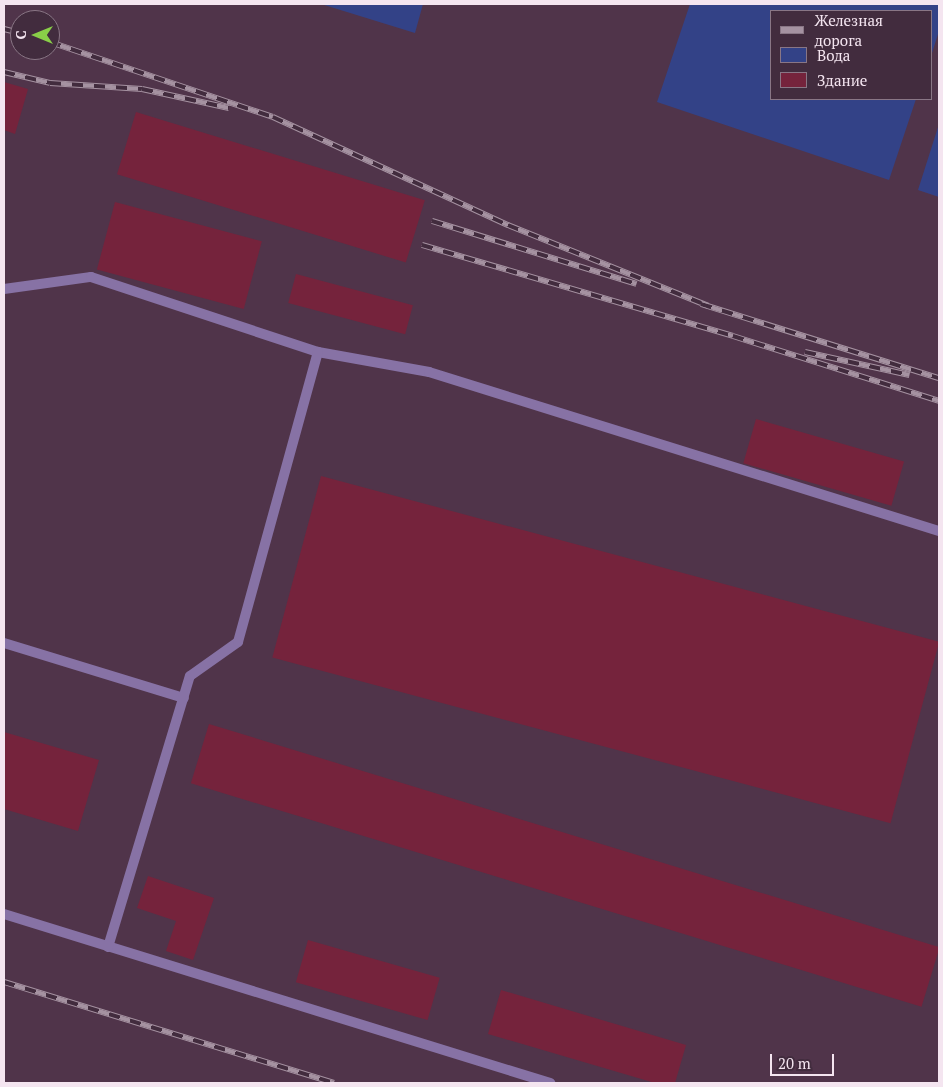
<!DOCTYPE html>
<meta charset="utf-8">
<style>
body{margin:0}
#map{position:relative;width:943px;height:1087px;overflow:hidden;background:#422c3e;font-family:"PT Serif",serif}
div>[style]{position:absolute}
.built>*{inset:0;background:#50344a}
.water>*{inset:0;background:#334287}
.building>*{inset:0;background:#75233c;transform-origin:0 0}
.service>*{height:10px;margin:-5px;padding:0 5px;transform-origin:5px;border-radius:5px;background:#8772a5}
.rail>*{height:5.5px;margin-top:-2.75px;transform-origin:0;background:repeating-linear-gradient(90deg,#422c3e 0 11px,#a592a1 0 22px);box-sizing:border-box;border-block:1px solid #a592a1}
span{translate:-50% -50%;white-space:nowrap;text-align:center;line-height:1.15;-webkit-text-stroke:5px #422c3e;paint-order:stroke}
.frame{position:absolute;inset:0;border:5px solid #f4e5f0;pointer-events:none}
.legend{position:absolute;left:770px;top:10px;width:162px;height:90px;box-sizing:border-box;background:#422c3e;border:1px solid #897685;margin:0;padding:6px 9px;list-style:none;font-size:15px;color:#f4e5f0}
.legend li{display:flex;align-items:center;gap:10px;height:25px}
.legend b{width:25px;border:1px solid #897685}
.north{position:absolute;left:10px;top:10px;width:50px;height:50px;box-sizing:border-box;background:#422c3e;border:1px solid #897685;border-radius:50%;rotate:270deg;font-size:14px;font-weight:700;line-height:20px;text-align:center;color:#f4e5f0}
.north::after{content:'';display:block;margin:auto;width:18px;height:22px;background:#89ce48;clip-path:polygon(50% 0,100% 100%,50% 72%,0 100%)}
.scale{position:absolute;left:770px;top:1054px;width:64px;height:22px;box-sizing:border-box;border:2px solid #f4e5f0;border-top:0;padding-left:6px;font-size:15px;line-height:18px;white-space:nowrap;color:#f4e5f0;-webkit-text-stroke:4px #422c3e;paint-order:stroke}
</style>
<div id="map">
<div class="built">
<i style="clip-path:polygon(evenodd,4px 4px,939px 4px,939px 1083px,4px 1083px,4px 4px,772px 11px,932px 11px,932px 99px,772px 99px,772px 11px,4px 4px,20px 20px,50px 20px,50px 50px,20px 50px,20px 20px)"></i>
</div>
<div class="water">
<i style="clip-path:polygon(321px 4px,423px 4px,415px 33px)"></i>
<i style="clip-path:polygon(690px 4px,939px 4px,939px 31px,932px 53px,932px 11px,772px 11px,772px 99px,916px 99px,889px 180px,657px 102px)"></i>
<i style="clip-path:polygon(939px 124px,939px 197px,918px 190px)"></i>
</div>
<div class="building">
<i style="clip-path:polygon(4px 82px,28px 89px,15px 134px,4px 130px)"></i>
<i style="left:136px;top:112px;width:302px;height:65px;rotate:17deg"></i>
<i style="left:115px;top:202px;width:152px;height:70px;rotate:15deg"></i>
<i style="left:296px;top:274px;width:121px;height:30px;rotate:15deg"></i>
<i style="left:756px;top:419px;width:154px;height:46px;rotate:16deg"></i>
<i style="left:321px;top:476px;width:640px;height:188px;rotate:15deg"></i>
<i style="left:209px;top:724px;width:764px;height:62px;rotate:17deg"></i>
<i style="clip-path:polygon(4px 732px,99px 760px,78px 831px,4px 809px)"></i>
<i style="clip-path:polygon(148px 876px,214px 898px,193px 960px,166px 951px,176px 921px,137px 908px)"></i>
<i style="left:308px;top:940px;width:137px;height:44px;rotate:16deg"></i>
<i style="clip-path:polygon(501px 990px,686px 1045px,675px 1083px,655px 1083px,488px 1034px)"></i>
</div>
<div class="service">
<i style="left:4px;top:289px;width:88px;rotate:-7.9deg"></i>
<i style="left:91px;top:277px;width:239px;rotate:18.3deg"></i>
<i style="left:318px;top:352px;width:113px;rotate:10.2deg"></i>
<i style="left:429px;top:372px;width:534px;rotate:17.32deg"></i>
<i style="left:4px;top:643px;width:188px;rotate:17deg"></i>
<i style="left:4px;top:914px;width:572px;rotate:17.2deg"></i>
<i style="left:108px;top:947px;width:283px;rotate:-73.2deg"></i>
<i style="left:190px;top:676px;width:59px;rotate:-35.3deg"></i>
<i style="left:238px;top:642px;width:301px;rotate:-74.6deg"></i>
</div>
<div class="rail">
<i style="left:4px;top:29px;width:16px;rotate:14deg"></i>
<i style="left:50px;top:42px;width:235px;rotate:18.6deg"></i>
<i style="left:273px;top:117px;width:259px;rotate:24.7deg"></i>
<i style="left:508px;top:225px;width:216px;rotate:22deg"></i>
<i style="left:4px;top:72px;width:47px;rotate:13.4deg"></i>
<i style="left:50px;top:83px;width:92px;rotate:3.7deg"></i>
<i style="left:142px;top:89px;width:89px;rotate:12.3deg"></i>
<i style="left:432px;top:221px;width:214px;rotate:17.1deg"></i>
<i style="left:422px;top:245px;width:324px;rotate:16.3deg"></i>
<i style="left:733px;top:336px;width:216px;rotate:17.5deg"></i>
<i style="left:701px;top:304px;width:249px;rotate:17.3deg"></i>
<i style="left:805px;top:352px;width:107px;rotate:12.4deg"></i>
<i style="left:4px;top:982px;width:345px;rotate:17deg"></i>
</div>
<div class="frame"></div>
<ul class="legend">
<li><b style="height:6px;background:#a592a1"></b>Железная дорога</li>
<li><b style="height:14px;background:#334287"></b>Вода</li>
<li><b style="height:14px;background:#75233c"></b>Здание</li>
</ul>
<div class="north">С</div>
<div class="scale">20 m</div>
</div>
